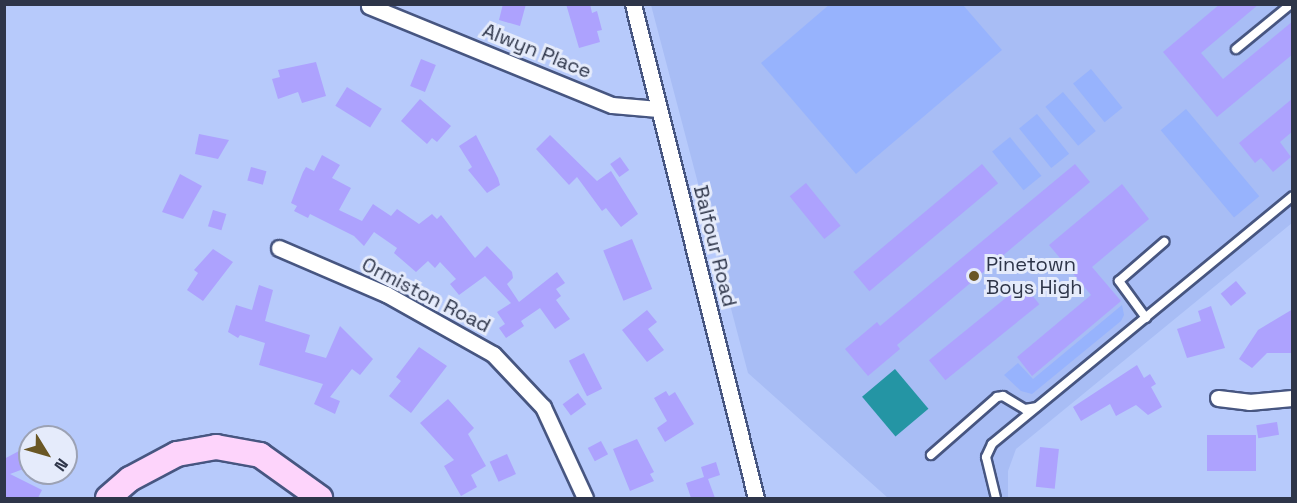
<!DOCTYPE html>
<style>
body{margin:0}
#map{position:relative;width:1297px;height:503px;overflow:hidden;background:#b7cafb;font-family:"Space Grotesk",sans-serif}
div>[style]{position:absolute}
.built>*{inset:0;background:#a8bdf5}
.green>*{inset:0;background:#97b3fd;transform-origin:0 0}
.water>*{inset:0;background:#2495a4;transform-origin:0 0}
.building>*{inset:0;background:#ada2fe;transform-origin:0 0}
.roads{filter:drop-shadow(2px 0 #475681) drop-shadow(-2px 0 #475681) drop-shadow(0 2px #475681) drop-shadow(0 -2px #475681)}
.service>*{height:8px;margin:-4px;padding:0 4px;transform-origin:4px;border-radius:4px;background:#fff}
.minor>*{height:15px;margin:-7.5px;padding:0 7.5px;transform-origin:7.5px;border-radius:7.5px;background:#fff}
.primary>*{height:24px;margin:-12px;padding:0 12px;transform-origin:12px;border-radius:12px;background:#fdd4fb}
.dots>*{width:16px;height:16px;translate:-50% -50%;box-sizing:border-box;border:3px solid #e5ebfb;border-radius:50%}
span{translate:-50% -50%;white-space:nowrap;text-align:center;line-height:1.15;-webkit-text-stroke:6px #e5ebfb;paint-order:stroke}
.street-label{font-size:20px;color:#2e3549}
.poi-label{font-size:20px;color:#2e3549}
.left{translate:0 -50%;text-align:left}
.frame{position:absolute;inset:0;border:6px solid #2e3549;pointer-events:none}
.north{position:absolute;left:18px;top:425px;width:60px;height:60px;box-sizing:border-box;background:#e5ebfb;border:2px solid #9ca2b4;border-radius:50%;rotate:127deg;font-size:16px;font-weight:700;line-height:24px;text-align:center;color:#2e3549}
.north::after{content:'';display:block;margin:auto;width:21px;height:27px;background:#6a5725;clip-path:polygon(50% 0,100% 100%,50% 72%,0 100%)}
</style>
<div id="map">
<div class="built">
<i style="clip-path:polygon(651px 5px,1292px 5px,1292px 223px,1016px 449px,1008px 471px,1008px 498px,888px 498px,748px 373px)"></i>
</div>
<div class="green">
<i style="clip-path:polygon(830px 4px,963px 5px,1002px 50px,856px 174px,761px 63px)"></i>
<i style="left:1091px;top:69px;width:50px;height:23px;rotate:51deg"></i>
<i style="left:1063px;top:92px;width:51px;height:23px;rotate:50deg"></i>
<i style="left:1186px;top:109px;width:114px;height:33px;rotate:50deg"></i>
<i style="left:1037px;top:114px;width:51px;height:23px;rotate:51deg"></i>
<i style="left:1010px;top:137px;width:50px;height:23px;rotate:51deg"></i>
<i style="clip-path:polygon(1122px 305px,1124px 315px,1121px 321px,1032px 394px,1021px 391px,1004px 375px,1018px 363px,1033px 379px)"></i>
</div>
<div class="water">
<i style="left:895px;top:369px;width:52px;height:43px;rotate:50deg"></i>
</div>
<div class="building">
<i style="clip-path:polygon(503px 4px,526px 4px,520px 26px,499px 20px)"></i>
<i style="clip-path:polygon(566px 4px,590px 4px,592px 13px,597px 11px,602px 30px,597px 31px,600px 42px,579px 48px)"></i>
<i style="clip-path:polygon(1220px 4px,1259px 4px,1201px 53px,1223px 79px,1293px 21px,1293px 54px,1217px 117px,1163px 52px)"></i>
<i style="left:421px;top:59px;width:16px;height:29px;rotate:22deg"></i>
<i style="clip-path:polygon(316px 62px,326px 96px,302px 103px,298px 92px,278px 99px,272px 79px,280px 77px,278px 70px)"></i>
<i style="left:347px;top:87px;width:41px;height:22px;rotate:32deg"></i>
<i style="clip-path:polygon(1293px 98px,1293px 131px,1280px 142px,1291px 157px,1273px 172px,1261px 158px,1255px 163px,1239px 143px)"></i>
<i style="clip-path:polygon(420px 99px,451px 126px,437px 142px,432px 138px,427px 144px,401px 121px)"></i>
<i style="clip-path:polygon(199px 134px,229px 140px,218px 159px,195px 154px)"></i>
<i style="clip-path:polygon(476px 135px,498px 178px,500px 185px,487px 193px,468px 170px,472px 167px,459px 146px)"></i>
<i style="clip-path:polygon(550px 135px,597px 181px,611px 171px,638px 214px,621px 227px,606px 208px,602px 211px,577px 177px,569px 185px,536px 149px)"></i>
<i style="clip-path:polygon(322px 155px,340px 165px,332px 178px,351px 188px,339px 210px,362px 221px,373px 204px,391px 216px,397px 209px,419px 224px,432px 214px,437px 219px,441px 215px,475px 258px,487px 246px,512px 272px,513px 278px,507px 284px,519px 302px,557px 272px,565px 283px,556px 289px,561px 296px,556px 300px,570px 319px,555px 329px,540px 308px,521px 321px,524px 326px,506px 338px,499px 328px,505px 324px,497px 312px,511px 303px,485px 276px,459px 295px,450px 284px,456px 279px,440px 262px,435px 268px,428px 261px,416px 272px,394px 253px,397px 248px,374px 232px,364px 246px,354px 236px,310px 214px,308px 218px,294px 211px,297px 206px,291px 203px,303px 172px,306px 167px,314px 171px)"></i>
<i style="left:620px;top:157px;width:16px;height:12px;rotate:55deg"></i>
<i style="left:982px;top:164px;width:25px;height:168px;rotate:50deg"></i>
<i style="clip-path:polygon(1075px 164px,1090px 182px,897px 345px,900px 349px,868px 376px,845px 349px,877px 322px,880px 326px)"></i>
<i style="left:251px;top:167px;width:16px;height:14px;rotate:15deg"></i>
<i style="clip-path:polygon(180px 174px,202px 186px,183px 219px,162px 212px)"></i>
<i style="left:806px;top:183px;width:55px;height:21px;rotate:51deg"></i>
<i style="clip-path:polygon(1122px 184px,1149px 219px,1092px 267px,1121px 301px,1032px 376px,1017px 357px,1091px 295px,1049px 245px)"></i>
<i style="left:213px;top:210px;width:14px;height:17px;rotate:17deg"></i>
<i style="left:632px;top:239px;width:54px;height:31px;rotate:68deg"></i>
<i style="clip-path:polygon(213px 249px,233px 262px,203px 301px,187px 290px,198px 273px,194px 270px)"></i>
<i style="left:1236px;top:281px;width:16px;height:20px;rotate:50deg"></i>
<i style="left:1023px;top:284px;width:26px;height:121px;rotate:51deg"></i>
<i style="clip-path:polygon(259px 285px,273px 290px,265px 321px,310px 335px,305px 352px,326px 358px,340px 326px,373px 359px,360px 375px,352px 369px,330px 397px,340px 401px,335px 414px,314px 404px,323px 384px,259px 365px,265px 343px,240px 335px,238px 338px,228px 332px,236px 305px,252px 310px)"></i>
<i style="clip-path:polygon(1211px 306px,1225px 348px,1187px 358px,1177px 329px,1201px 321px,1198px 311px)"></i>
<i style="clip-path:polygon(1293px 309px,1293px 353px,1267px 353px,1252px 368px,1239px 359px,1258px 330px)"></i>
<i style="clip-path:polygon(647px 310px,657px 322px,648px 329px,664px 350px,647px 362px,622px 330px)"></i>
<i style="clip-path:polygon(419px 347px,447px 366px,411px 413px,389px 396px,401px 381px,396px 377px)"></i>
<i style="left:584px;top:353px;width:40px;height:17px;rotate:63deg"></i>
<i style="clip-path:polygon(1137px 365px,1144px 378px,1150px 374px,1156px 384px,1151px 387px,1162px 407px,1148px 415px,1136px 405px,1116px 416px,1110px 404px,1081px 421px,1073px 407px)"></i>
<i style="clip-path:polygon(666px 391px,669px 396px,675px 392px,694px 424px,665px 442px,657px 428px,667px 421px,654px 398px)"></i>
<i style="left:578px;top:393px;width:14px;height:19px;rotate:54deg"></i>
<i style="clip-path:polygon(448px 399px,474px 428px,468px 434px,486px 466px,471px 475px,477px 487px,461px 496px,444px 466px,454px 460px,420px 423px)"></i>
<i style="left:1277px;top:422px;width:13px;height:21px;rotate:81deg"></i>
<i style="left:1256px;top:435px;width:36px;height:49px;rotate:90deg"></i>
<i style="clip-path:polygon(637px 439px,654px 472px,650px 474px,654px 481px,630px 491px,613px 449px)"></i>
<i style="left:601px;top:441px;width:15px;height:15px;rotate:62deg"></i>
<i style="left:1040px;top:447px;width:19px;height:40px;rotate:6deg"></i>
<i style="clip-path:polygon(19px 451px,26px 468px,10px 474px,42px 490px,38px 498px,4px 498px,4px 459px)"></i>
<i style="left:507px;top:454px;width:22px;height:19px;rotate:66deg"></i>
<i style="clip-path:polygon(716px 462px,720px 475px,708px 479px,715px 498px,691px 498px,686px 483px,704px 477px,701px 467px)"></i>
</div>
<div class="roads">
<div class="service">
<i style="left:1236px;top:49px;width:71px;rotate:-39.3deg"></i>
<i style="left:1146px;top:318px;width:46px;rotate:-126.1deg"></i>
<i style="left:1119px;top:281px;width:60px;rotate:-40.9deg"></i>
<i style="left:931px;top:455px;width:88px;rotate:-41.3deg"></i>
<i style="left:997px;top:397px;width:6px;rotate:-9deg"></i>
<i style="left:1003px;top:396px;width:26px;rotate:31deg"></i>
<i style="left:1025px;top:409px;width:11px;rotate:-10deg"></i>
<i style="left:996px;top:498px;width:42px;rotate:-103.7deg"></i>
<i style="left:986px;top:457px;width:14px;rotate:-65deg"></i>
<i style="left:992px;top:444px;width:389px;rotate:-39.5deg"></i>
</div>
<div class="minor">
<i style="left:633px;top:4px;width:509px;rotate:76.02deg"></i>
<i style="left:369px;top:6px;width:262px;rotate:22.2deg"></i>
<i style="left:612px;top:105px;width:46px;rotate:5deg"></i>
<i style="left:279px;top:248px;width:116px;rotate:23.3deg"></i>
<i style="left:386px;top:294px;width:123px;rotate:29.3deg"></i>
<i style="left:493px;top:354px;width:73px;rotate:46.7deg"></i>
<i style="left:543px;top:407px;width:100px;rotate:65.2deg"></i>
<i style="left:1218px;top:398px;width:31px;rotate:7deg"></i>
<i style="left:1249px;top:402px;width:43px;rotate:-5.3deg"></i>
</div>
<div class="primary">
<i style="left:108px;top:498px;width:29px;rotate:-41deg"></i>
<i style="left:130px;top:479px;width:53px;rotate:-28deg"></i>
<i style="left:177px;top:454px;width:40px;rotate:-10deg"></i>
<i style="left:216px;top:447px;width:45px;rotate:10.3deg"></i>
<i style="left:260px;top:455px;width:74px;rotate:35.6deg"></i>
</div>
</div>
<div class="dots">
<i style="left:974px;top:276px;background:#6a5725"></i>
</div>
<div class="street-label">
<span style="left:537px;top:51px;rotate:22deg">Alwyn Place</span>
<span style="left:715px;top:246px;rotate:76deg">Balfour Road</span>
<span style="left:426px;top:295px;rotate:27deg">Ormiston Road</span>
</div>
<div class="poi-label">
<span class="left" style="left:986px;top:276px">Pinetown<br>Boys High</span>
</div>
<div class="frame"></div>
<div class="north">N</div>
</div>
